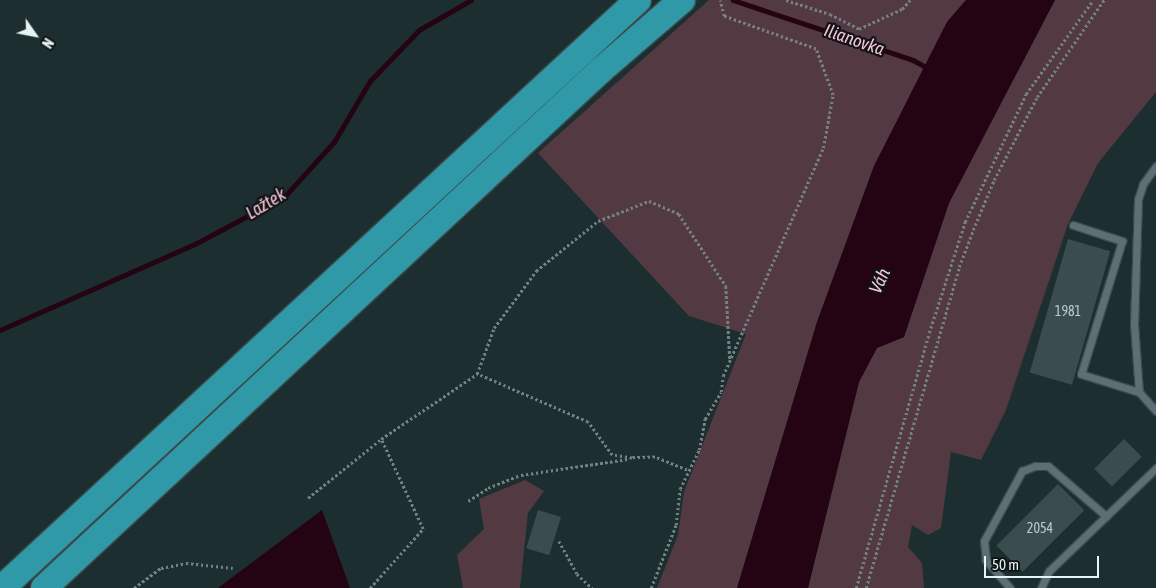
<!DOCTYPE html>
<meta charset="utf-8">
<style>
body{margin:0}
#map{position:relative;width:1156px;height:588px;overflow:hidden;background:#1d2e31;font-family:"Asap Condensed",sans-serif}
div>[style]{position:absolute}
.green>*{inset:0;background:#533942}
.water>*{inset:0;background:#240412}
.stream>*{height:4.5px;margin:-2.25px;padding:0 2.25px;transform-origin:2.25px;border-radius:2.25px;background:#240412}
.building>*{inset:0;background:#3b4c4f;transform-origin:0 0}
.path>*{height:2.5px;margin-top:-1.25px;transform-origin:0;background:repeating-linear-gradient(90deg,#738183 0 2.5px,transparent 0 5px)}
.roads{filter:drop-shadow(1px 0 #3c4b4d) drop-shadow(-1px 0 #3c4b4d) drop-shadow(0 1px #3c4b4d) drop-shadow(0 -1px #3c4b4d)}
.service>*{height:7px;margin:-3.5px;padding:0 3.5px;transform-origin:3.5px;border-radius:3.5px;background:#5d6f72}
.motorway>*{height:26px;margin:-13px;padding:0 13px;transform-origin:13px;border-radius:13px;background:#3099a7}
span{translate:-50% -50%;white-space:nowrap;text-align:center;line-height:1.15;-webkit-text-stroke:4.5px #0d1516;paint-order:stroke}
.number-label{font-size:14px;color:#bdc9cb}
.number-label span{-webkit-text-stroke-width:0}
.water-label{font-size:18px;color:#fec3d7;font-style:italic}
.north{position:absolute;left:10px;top:10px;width:50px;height:50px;-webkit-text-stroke:4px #0d1516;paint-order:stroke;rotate:123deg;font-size:14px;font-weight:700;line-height:20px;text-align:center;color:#e8f3f4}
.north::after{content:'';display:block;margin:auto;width:18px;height:22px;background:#e8f3f4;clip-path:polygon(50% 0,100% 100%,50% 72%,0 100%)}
.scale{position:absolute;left:984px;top:556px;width:115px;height:22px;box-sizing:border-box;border:2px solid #e8f3f4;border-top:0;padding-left:6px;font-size:15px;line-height:18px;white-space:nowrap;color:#e8f3f4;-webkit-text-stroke:4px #0d1516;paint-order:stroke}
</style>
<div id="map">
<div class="green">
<i style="clip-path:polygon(709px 0,966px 0,947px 22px,874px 166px,817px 322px,737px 588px,657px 588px,678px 535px,684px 492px,746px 334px,689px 316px,538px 153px)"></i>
<i style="clip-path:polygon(1055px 0,1156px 0,1156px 92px,1098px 163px,1068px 224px,1006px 410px,981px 460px,951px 452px,941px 528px,928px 535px,912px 525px,908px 547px,922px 563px,924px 588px,808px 588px,859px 382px,877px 348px,904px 337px,949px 203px)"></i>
<i style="clip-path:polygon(525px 480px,544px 491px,528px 513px,520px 588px,463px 588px,457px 555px,484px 529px,479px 499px)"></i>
</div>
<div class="water">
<i style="clip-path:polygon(966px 0,1055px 0,949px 203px,904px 337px,877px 348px,859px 382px,808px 588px,737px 588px,817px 322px,874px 166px,947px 22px)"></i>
<i style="clip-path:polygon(322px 510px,350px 588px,218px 588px)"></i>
</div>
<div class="stream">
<i style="left:733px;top:0;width:190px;rotate:18.4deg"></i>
<i style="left:913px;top:60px;width:19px;rotate:28deg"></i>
<i style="left:0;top:330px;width:213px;rotate:-23.8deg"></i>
<i style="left:195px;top:244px;width:102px;rotate:-28.1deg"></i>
<i style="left:285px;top:196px;width:73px;rotate:-47.8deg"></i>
<i style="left:334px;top:142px;width:71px;rotate:-59.5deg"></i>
<i style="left:370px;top:81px;width:71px;rotate:-46.1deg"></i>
<i style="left:419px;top:30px;width:60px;rotate:-30deg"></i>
</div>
<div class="building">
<i style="left:1068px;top:239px;width:44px;height:139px;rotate:16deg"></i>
<i style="left:1124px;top:439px;width:25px;height:42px;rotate:45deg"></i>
<i style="left:1058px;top:484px;width:37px;height:87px;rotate:45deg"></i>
<i style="left:538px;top:510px;width:24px;height:40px;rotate:17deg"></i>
</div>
<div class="path">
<i style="left:786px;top:0;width:46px;rotate:17.7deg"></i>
<i style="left:830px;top:14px;width:33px;rotate:27deg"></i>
<i style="left:859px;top:29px;width:47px;rotate:-24.9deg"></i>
<i style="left:902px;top:9px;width:12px;rotate:-48deg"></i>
<i style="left:687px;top:470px;width:35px;rotate:-158deg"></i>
<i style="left:655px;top:457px;width:23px;rotate:178deg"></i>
<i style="left:632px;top:458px;width:20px;rotate:-171deg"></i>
<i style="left:612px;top:455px;width:41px;rotate:-126deg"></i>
<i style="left:588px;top:422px;width:121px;rotate:-156.6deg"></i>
<i style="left:477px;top:374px;width:49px;rotate:-69.7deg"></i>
<i style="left:494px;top:328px;width:71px;rotate:-53.6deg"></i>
<i style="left:536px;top:271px;width:80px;rotate:-38.9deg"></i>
<i style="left:598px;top:221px;width:55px;rotate:-21.4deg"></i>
<i style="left:649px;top:201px;width:33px;rotate:23deg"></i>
<i style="left:679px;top:214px;width:86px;rotate:56.9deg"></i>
<i style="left:726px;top:286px;width:75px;rotate:86.9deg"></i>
<i style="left:308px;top:498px;width:94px;rotate:-38.9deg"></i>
<i style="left:381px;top:439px;width:116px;rotate:-34.1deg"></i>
<i style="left:468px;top:501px;width:24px;rotate:-33deg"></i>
<i style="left:488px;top:488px;width:35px;rotate:-22deg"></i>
<i style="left:521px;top:475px;width:108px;rotate:-8.5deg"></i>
<i style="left:559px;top:541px;width:38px;rotate:61deg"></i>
<i style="left:577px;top:574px;width:21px;rotate:43deg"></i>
<i style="left:134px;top:588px;width:34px;rotate:-37deg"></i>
<i style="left:161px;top:568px;width:25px;rotate:-11deg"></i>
<i style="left:186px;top:563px;width:47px;rotate:6.1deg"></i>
<i style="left:370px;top:588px;width:79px;rotate:-48.1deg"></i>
<i style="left:423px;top:529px;width:99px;rotate:-115deg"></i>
<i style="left:651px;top:588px;width:68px;rotate:-68.4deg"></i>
<i style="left:676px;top:525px;width:36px;rotate:-84deg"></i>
<i style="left:680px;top:489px;width:43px;rotate:-64deg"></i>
<i style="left:699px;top:450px;width:32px;rotate:-79deg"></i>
<i style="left:705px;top:419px;width:31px;rotate:-59deg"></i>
<i style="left:721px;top:392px;width:16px;rotate:-83deg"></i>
<i style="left:723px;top:376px;width:249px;rotate:-66.3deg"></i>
<i style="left:823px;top:148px;width:54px;rotate:-79.3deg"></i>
<i style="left:833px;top:95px;width:49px;rotate:-110.3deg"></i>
<i style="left:816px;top:49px;width:98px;rotate:-160.3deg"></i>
<i style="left:724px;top:16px;width:16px;rotate:-104deg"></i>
<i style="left:856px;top:588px;width:265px;rotate:-74deg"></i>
<i style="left:929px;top:333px;width:117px;rotate:-72deg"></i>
<i style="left:965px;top:222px;width:142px;rotate:-64.5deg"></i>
<i style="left:1026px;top:94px;width:115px;rotate:-54.5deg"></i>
<i style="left:866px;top:588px;width:334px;rotate:-73.8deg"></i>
<i style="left:959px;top:267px;width:40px;rotate:-69deg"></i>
<i style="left:973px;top:230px;width:54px;rotate:-67.2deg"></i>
<i style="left:994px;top:180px;width:93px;rotate:-62.6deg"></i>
<i style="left:1037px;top:97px;width:118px;rotate:-55.4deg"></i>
</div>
<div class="roads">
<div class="service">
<i style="left:1156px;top:166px;width:22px;rotate:126deg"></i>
<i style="left:1143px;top:184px;width:16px;rotate:108deg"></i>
<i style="left:1138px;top:199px;width:125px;rotate:91.8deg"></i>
<i style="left:1134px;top:324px;width:68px;rotate:85.8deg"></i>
<i style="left:1139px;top:392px;width:25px;rotate:48deg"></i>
<i style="left:1073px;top:225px;width:52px;rotate:18.1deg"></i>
<i style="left:1122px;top:241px;width:139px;rotate:107.1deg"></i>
<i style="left:1081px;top:374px;width:61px;rotate:17.2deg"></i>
<i style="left:1010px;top:588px;width:37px;rotate:-131deg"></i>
<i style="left:986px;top:560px;width:19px;rotate:-96deg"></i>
<i style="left:984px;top:541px;width:80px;rotate:-61.5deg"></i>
<i style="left:1022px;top:471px;width:14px;rotate:-21deg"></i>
<i style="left:1035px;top:466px;width:13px"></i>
<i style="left:1048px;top:466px;width:77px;rotate:40.8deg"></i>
<i style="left:1041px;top:588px;width:19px;rotate:-65deg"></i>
<i style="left:1049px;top:571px;width:149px;rotate:-43.9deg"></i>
</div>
<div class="motorway">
<i style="left:2px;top:588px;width:866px;rotate:-42.75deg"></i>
<i style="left:44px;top:588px;width:761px;rotate:-42.92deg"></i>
<i style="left:601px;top:70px;width:107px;rotate:-40.8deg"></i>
</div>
</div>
<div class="number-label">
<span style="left:1068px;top:311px">1981</span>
<span style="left:1040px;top:528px">2054</span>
</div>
<div class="water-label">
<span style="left:854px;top:40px;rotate:19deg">Ilianovka</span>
<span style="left:266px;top:204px;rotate:-31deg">Lažtek</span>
<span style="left:880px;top:281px;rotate:-65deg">Váh</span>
</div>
<div class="north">N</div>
<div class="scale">50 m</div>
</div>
